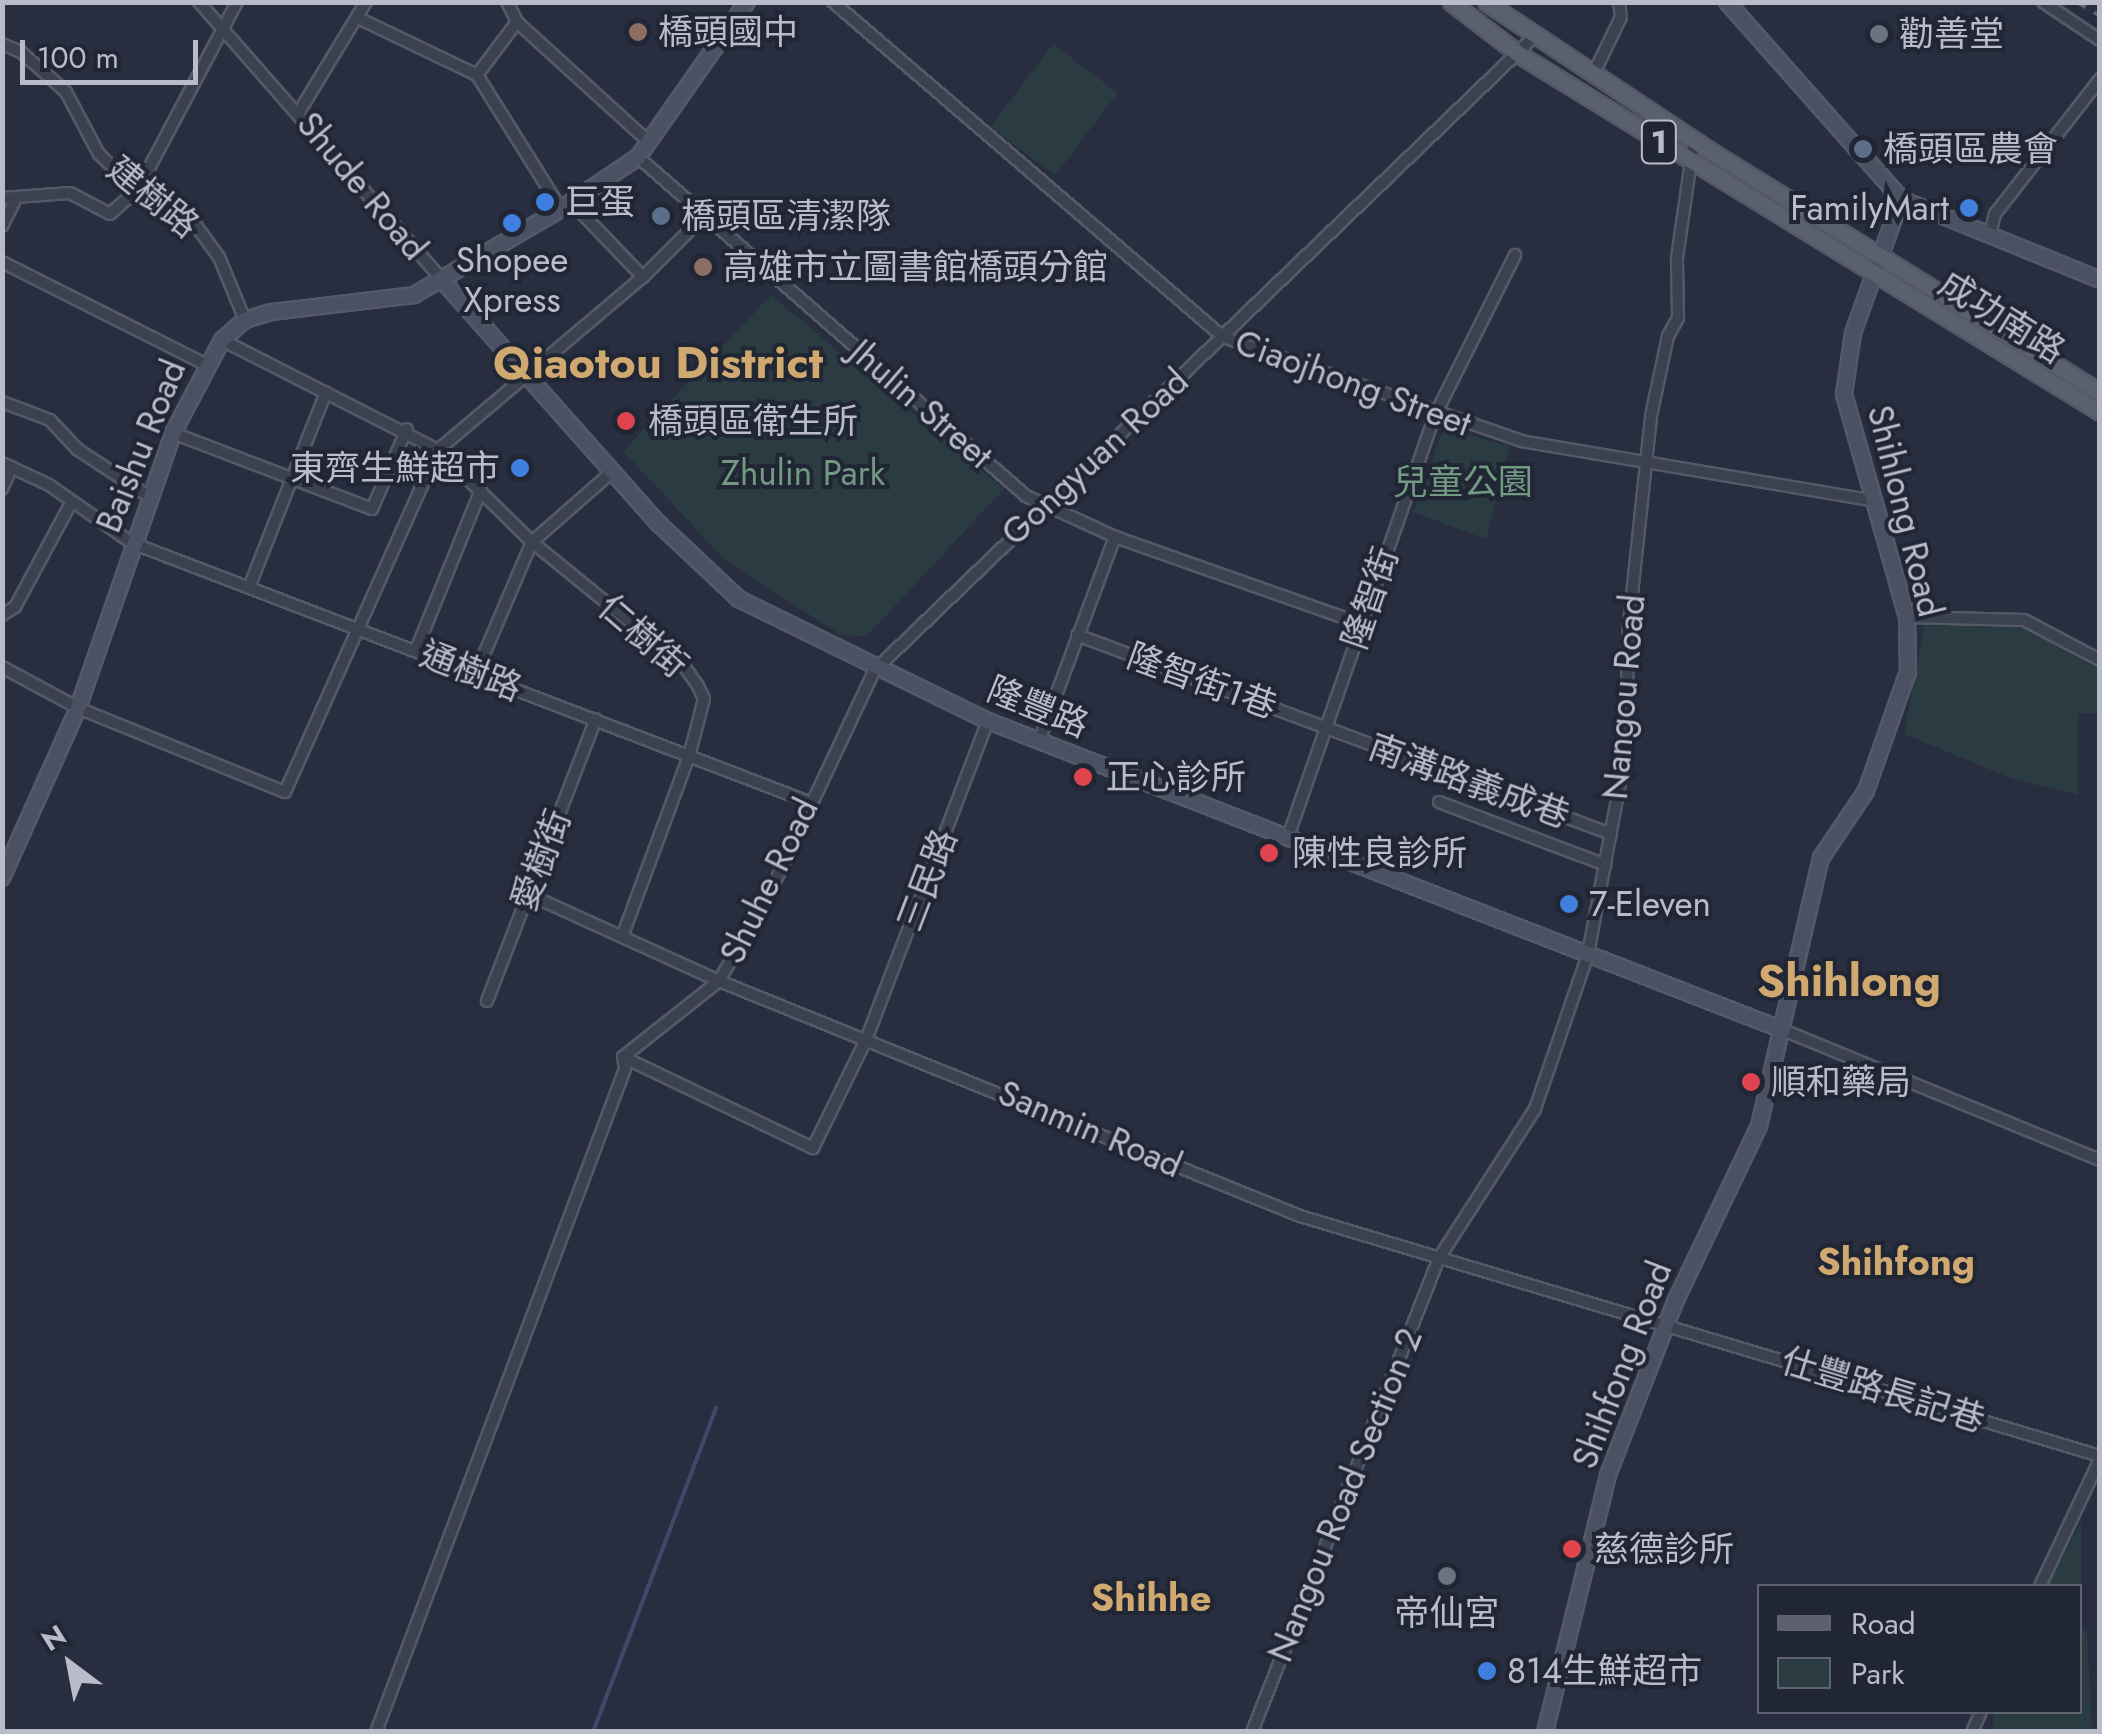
<!DOCTYPE html>
<meta charset="utf-8">
<style>
body{margin:0}
#map{position:relative;width:2102px;height:1734px;overflow:hidden;background:#282e40;font-family:Jost,"Noto Sans TC",sans-serif}
div>[style]{position:absolute}
.green>*{inset:0;background:#2a3b41;transform-origin:0 0}
.stream>*{height:4px;margin:-2px;padding:0 2px;transform-origin:2px;border-radius:2px;background:#404a68}
.roads{filter:drop-shadow(2px 0 #545967) drop-shadow(-2px 0 #545967) drop-shadow(0 2px #545967) drop-shadow(0 -2px #545967)}
.street>*{height:10px;margin:-5px;padding:0 5px;transform-origin:5px;border-radius:5px;background:#3c4150}
.secondary>*{height:14px;margin:-7px;padding:0 7px;transform-origin:7px;border-radius:7px;background:#4b5063}
.primary>*{height:15px;margin:-7.5px;padding:0 7.5px;transform-origin:7.5px;border-radius:7.5px;background:#5b6070}
.rail>*{height:4px;margin-top:-2px;transform-origin:0;background:repeating-linear-gradient(90deg,#5f6477 0 10px,transparent 0 20px)}
.dots>*{width:28px;height:28px;translate:-50% -50%;box-sizing:border-box;border:5px solid #212635;border-radius:50%}
span{translate:-50% -50%;white-space:nowrap;text-align:center;line-height:1.15;-webkit-text-stroke:8px #212635;paint-order:stroke}
.shield-label span{padding:2px 8px;background:#212635;border:2px solid;border-radius:8px;-webkit-text-stroke-width:0}
.shield-label{font-size:32px;color:#b9bdca;font-weight:700}
.poi-label{font-size:35px;color:#b9bdca}
.left{translate:0 -50%;text-align:left}
.right{translate:-100% -50%;text-align:right}
.street-label{font-size:35px;color:#b9bdca}
.park-label{font-size:35px;color:#729982}
.neighbourhood-label{font-size:38px;color:#cfa970;font-weight:700}
.district-label{font-size:45px;color:#cfa970;font-weight:700}
.frame{position:absolute;inset:0;border:5px solid #b9bdca;pointer-events:none}
.legend{position:absolute;left:1757px;top:1584px;width:325px;height:130px;box-sizing:border-box;background:#212635;border:2px solid #5e6271;margin:0;padding:12px 18px;list-style:none;font-size:30px;color:#b9bdca}
.legend li{display:flex;align-items:center;gap:20px;height:50px}
.legend b{width:50px;border:2px solid #5e6271}
.north{position:absolute;left:20px;top:1614px;width:100px;height:100px;-webkit-text-stroke:8px #212635;paint-order:stroke;rotate:328deg;font-size:28px;font-weight:700;line-height:40px;text-align:center;color:#b9bdca}
.north::after{content:'';display:block;margin:auto;width:35px;height:45px;background:#b9bdca;clip-path:polygon(50% 0,100% 100%,50% 72%,0 100%)}
.scale{position:absolute;left:20px;top:40px;width:178px;height:45px;box-sizing:border-box;border:5px solid #b9bdca;border-top:0;padding-left:12px;font-size:30px;line-height:35px;white-space:nowrap;color:#b9bdca;-webkit-text-stroke:8px #212635;paint-order:stroke}
</style>
<div id="map">
<div class="green">
<i style="left:1053px;top:44px;width:81px;height:104px;rotate:37deg"></i>
<i style="clip-path:polygon(771px 295px,1004px 489px,866px 637px,839px 634px,723px 558px,623px 451px)"></i>
<i style="clip-path:polygon(1444px 428px,1510px 446px,1486px 539px,1413px 512px)"></i>
<i style="clip-path:polygon(2019px 624px,2099px 670px,2099px 713px,2078px 713px,2078px 795px,2013px 779px,1904px 734px,1924px 626px)"></i>
<i style="clip-path:polygon(2081px 1522px,2081px 1629px,2087px 1632px,2092px 1731px,1994px 1731px,1993px 1712px,2080px 1712px,2080px 1586px,2048px 1586px)"></i>
</div>
<div class="stream">
<i style="left:593px;top:1732px;width:347px;rotate:-69.2deg"></i>
</div>
<div class="roads">
<div class="street">
<i style="left:199px;top:2px;width:372px;rotate:48.8deg"></i>
<i style="left:507px;top:2px;width:22px;rotate:63deg"></i>
<i style="left:517px;top:22px;width:180px;rotate:42.3deg"></i>
<i style="left:833px;top:2px;width:514px;rotate:40.66deg"></i>
<i style="left:1223px;top:337px;width:316px;rotate:19.2deg"></i>
<i style="left:1521px;top:441px;width:354px;rotate:9.6deg"></i>
<i style="left:2043px;top:2px;width:69px;rotate:33.7deg"></i>
<i style="left:358px;top:18px;width:132px;rotate:25.6deg"></i>
<i style="left:477px;top:75px;width:158px;rotate:57.9deg"></i>
<i style="left:2px;top:44px;width:21px;rotate:23deg"></i>
<i style="left:21px;top:52px;width:60px;rotate:41.6deg"></i>
<i style="left:66px;top:92px;width:70px;rotate:62deg"></i>
<i style="left:99px;top:154px;width:33px;rotate:44deg"></i>
<i style="left:123px;top:177px;width:89px;rotate:34deg"></i>
<i style="left:197px;top:227px;width:37px;rotate:54deg"></i>
<i style="left:219px;top:257px;width:68px;rotate:67.6deg"></i>
<i style="left:477px;top:75px;width:66px;rotate:-53deg"></i>
<i style="left:1593px;top:75px;width:64px;rotate:-64.2deg"></i>
<i style="left:1621px;top:17px;width:15px;rotate:-98deg"></i>
<i style="left:299px;top:112px;width:129px;rotate:-58.7deg"></i>
<i style="left:638px;top:157px;width:515px;rotate:41.14deg"></i>
<i style="left:1026px;top:496px;width:98px;rotate:24.7deg"></i>
<i style="left:1115px;top:537px;width:259px;rotate:19.4deg"></i>
<i style="left:2px;top:198px;width:68px;rotate:-4.2deg"></i>
<i style="left:70px;top:193px;width:45px;rotate:27.7deg"></i>
<i style="left:110px;top:214px;width:38px;rotate:-42deg"></i>
<i style="left:138px;top:189px;width:212px;rotate:-62.1deg"></i>
<i style="left:571px;top:202px;width:104px;rotate:46.2deg"></i>
<i style="left:2px;top:226px;width:27px;rotate:-63deg"></i>
<i style="left:1990px;top:235px;width:22px;rotate:-77deg"></i>
<i style="left:1995px;top:214px;width:171px;rotate:-52.1deg"></i>
<i style="left:2px;top:262px;width:227px;rotate:26.7deg"></i>
<i style="left:222px;top:340px;width:242px;rotate:27deg"></i>
<i style="left:438px;top:450px;width:132px;rotate:44.4deg"></i>
<i style="left:532px;top:542px;width:196px;rotate:39.2deg"></i>
<i style="left:684px;top:666px;width:24px;rotate:55deg"></i>
<i style="left:698px;top:686px;width:14px;rotate:65deg"></i>
<i style="left:704px;top:699px;width:59px;rotate:104.7deg"></i>
<i style="left:689px;top:756px;width:190px;rotate:110.3deg"></i>
<i style="left:2px;top:402px;width:51px;rotate:20.6deg"></i>
<i style="left:50px;top:420px;width:40px;rotate:47deg"></i>
<i style="left:77px;top:449px;width:85px;rotate:33.5deg"></i>
<i style="left:173px;top:433px;width:213px;rotate:20.9deg"></i>
<i style="left:372px;top:509px;width:87px;rotate:-66.4deg"></i>
<i style="left:2px;top:463px;width:52px;rotate:25.1deg"></i>
<i style="left:49px;top:485px;width:101px;rotate:34.9deg"></i>
<i style="left:132px;top:543px;width:725px;rotate:20.94deg"></i>
<i style="left:2px;top:489px;width:24px;rotate:-66deg"></i>
<i style="left:250px;top:585px;width:207px;rotate:-68.5deg"></i>
<i style="left:2px;top:615px;width:15px;rotate:-32deg"></i>
<i style="left:15px;top:607px;width:120px;rotate:-61.7deg"></i>
<i style="left:1907px;top:617px;width:117px;rotate:1.5deg"></i>
<i style="left:2024px;top:620px;width:86px;rotate:27.8deg"></i>
<i style="left:1077px;top:635px;width:570px;rotate:20.44deg"></i>
<i style="left:416px;top:650px;width:173px;rotate:-67.9deg"></i>
<i style="left:2px;top:667px;width:86px;rotate:28.3deg"></i>
<i style="left:78px;top:708px;width:223px;rotate:22.1deg"></i>
<i style="left:285px;top:792px;width:375px;rotate:-65.9deg"></i>
<i style="left:438px;top:450px;width:268px;rotate:-40.2deg"></i>
<i style="left:643px;top:277px;width:86px;rotate:-45deg"></i>
<i style="left:476px;top:673px;width:142px;rotate:-66.9deg"></i>
<i style="left:532px;top:542px;width:108px;rotate:-41.2deg"></i>
<i style="left:1039px;top:741px;width:218px;rotate:-69.6deg"></i>
<i style="left:1439px;top:802px;width:178px;rotate:20.7deg"></i>
<i style="left:1288px;top:837px;width:447px;rotate:-70.8deg"></i>
<i style="left:1435px;top:415px;width:179px;rotate:-63.4deg"></i>
<i style="left:528px;top:894px;width:210px;rotate:24.5deg"></i>
<i style="left:719px;top:981px;width:627px;rotate:22.02deg"></i>
<i style="left:1300px;top:1216px;width:835px;rotate:16.7deg"></i>
<i style="left:487px;top:1001px;width:302px;rotate:-68.9deg"></i>
<i style="left:1783px;top:1030px;width:343px;rotate:22.3deg"></i>
<i style="left:623px;top:1057px;width:122px;rotate:-38.4deg"></i>
<i style="left:719px;top:981px;width:109px;rotate:-60.4deg"></i>
<i style="left:773px;top:886px;width:238px;rotate:-64.8deg"></i>
<i style="left:874px;top:671px;width:914px;rotate:-43.85deg"></i>
<i style="left:623px;top:1057px;width:211px;rotate:25.6deg"></i>
<i style="left:813px;top:1148px;width:120px;rotate:-63.9deg"></i>
<i style="left:866px;top:1040px;width:342px;rotate:-69.1deg"></i>
<i style="left:2040px;top:1586px;width:140px;rotate:-64.7deg"></i>
<i style="left:376px;top:1732px;width:708px;rotate:-69.42deg"></i>
<i style="left:625px;top:1069px;width:12px;rotate:-99deg"></i>
<i style="left:1252px;top:1732px;width:510px;rotate:-68.47deg"></i>
<i style="left:1439px;top:1258px;width:177px;rotate:-57.2deg"></i>
<i style="left:1535px;top:1109px;width:164px;rotate:-71.1deg"></i>
<i style="left:1588px;top:954px;width:208px;rotate:-79.4deg"></i>
<i style="left:1626px;top:750px;width:118px;rotate:-89deg"></i>
<i style="left:1628px;top:632px;width:217px;rotate:-83.9deg"></i>
<i style="left:1651px;top:416px;width:82px;rotate:-78deg"></i>
<i style="left:1668px;top:336px;width:21px;rotate:-61deg"></i>
<i style="left:1678px;top:318px;width:60px;rotate:-91deg"></i>
<i style="left:1677px;top:258px;width:119px;rotate:-81.8deg"></i>
<i style="left:1972px;top:1732px;width:22px;rotate:-66deg"></i>
</div>
<div class="secondary">
<i style="left:1727px;top:2px;width:263px;rotate:48.5deg"></i>
<i style="left:1901px;top:199px;width:215px;rotate:22.1deg"></i>
<i style="left:444px;top:282px;width:324px;rotate:48.4deg"></i>
<i style="left:659px;top:524px;width:110px;rotate:43.2deg"></i>
<i style="left:739px;top:599px;width:277px;rotate:26.1deg"></i>
<i style="left:988px;top:721px;width:853px;rotate:21.24deg"></i>
<i style="left:2px;top:878px;width:186px;rotate:-65.9deg"></i>
<i style="left:78px;top:708px;width:291px;rotate:-70.9deg"></i>
<i style="left:173px;top:433px;width:105px;rotate:-62.2deg"></i>
<i style="left:222px;top:340px;width:30px;rotate:-41deg"></i>
<i style="left:245px;top:320px;width:28px;rotate:-17deg"></i>
<i style="left:272px;top:312px;width:143px;rotate:-6.8deg"></i>
<i style="left:414px;top:295px;width:170px;rotate:-30.3deg"></i>
<i style="left:561px;top:209px;width:93px;rotate:-34deg"></i>
<i style="left:638px;top:157px;width:189px;rotate:-54.9deg"></i>
<i style="left:1545px;top:1732px;width:265px;rotate:-76.2deg"></i>
<i style="left:1608px;top:1475px;width:188px;rotate:-68.8deg"></i>
<i style="left:1676px;top:1300px;width:193px;rotate:-64.5deg"></i>
<i style="left:1759px;top:1126px;width:275px;rotate:-77deg"></i>
<i style="left:1821px;top:858px;width:81px;rotate:-56.1deg"></i>
<i style="left:1866px;top:791px;width:126px;rotate:-70.6deg"></i>
<i style="left:1908px;top:672px;width:55px;rotate:-91deg"></i>
<i style="left:1907px;top:617px;width:232px;rotate:-105.8deg"></i>
<i style="left:1844px;top:394px;width:62px;rotate:-81.6deg"></i>
<i style="left:1853px;top:333px;width:142px;rotate:-70.3deg"></i>
</div>
<div class="primary">
<i style="left:1451px;top:2px;width:87px;rotate:37.5deg"></i>
<i style="left:1520px;top:55px;width:681px;rotate:31.61deg"></i>
<i style="left:1486px;top:2px;width:268px;rotate:33.6deg"></i>
<i style="left:1709px;top:150px;width:460px;rotate:31.8deg"></i>
</div>
</div>
<div class="rail">
<i style="left:2077px;top:2px;width:27px;rotate:31deg"></i>
</div>
<div class="dots">
<i style="left:638px;top:32px;background:#8d6e63"></i>
<i style="left:1879px;top:34px;background:#6b7280"></i>
<i style="left:1863px;top:149px;background:#5c6f8a"></i>
<i style="left:545px;top:202px;background:#3f7fe0"></i>
<i style="left:1969px;top:208px;background:#3f7fe0"></i>
<i style="left:661px;top:216px;background:#5c6f8a"></i>
<i style="left:512px;top:223px;background:#3f7fe0"></i>
<i style="left:703px;top:267px;background:#8d6e63"></i>
<i style="left:626px;top:421px;background:#e0444e"></i>
<i style="left:520px;top:468px;background:#3f7fe0"></i>
<i style="left:1083px;top:777px;background:#e0444e"></i>
<i style="left:1269px;top:853px;background:#e0444e"></i>
<i style="left:1569px;top:904px;background:#3f7fe0"></i>
<i style="left:1751px;top:1082px;background:#e0444e"></i>
<i style="left:1572px;top:1549px;background:#e0444e"></i>
<i style="left:1447px;top:1576px;background:#6b7280"></i>
<i style="left:1487px;top:1671px;background:#3f7fe0"></i>
</div>
<div class="shield-label">
<span style="left:1659px;top:142px">1</span>
</div>
<div class="poi-label">
<span class="left" style="left:658px;top:32px">橋頭國中</span>
<span class="left" style="left:1899px;top:34px">勸善堂</span>
<span class="left" style="left:1883px;top:149px">橋頭區農會</span>
<span class="left" style="left:565px;top:202px">巨蛋</span>
<span class="right" style="left:1949px;top:208px">FamilyMart</span>
<span class="left" style="left:681px;top:216px">橋頭區清潔隊</span>
<span style="left:512px;top:280px">Shopee<br>Xpress</span>
<span class="left" style="left:723px;top:267px">高雄市立圖書館橋頭分館</span>
<span class="left" style="left:648px;top:421px">橋頭區衛生所</span>
<span class="right" style="left:500px;top:468px">東齊生鮮超市</span>
<span class="left" style="left:1106px;top:777px">正心診所</span>
<span class="left" style="left:1292px;top:853px">陳性良診所</span>
<span class="left" style="left:1589px;top:904px">7-Eleven</span>
<span class="left" style="left:1771px;top:1082px">順和藥局</span>
<span class="left" style="left:1594px;top:1549px">慈德診所</span>
<span style="left:1447px;top:1613px">帝仙宮</span>
<span class="left" style="left:1507px;top:1671px">814生鮮超市</span>
</div>
<div class="street-label">
<span style="left:362px;top:186px;rotate:50deg">Shude Road</span>
<span style="left:153px;top:197px;rotate:39deg">建樹路</span>
<span style="left:2002px;top:317px;rotate:32deg">成功南路</span>
<span style="left:1353px;top:383px;rotate:20deg">Ciaojhong Street</span>
<span style="left:921px;top:404px;rotate:41deg">Jhulin Street</span>
<span style="left:141px;top:446px;rotate:-68deg">Baishu Road</span>
<span style="left:1095px;top:457px;rotate:-43deg">Gongyuan Road</span>
<span style="left:1905px;top:511px;rotate:76deg">Shihlong Road</span>
<span style="left:1370px;top:598px;rotate:-71deg">隆智街</span>
<span style="left:643px;top:636px;rotate:41deg">仁樹街</span>
<span style="left:471px;top:671px;rotate:21deg">通樹路</span>
<span style="left:1202px;top:681px;rotate:20deg">隆智街1巷</span>
<span style="left:1624px;top:697px;rotate:-85deg">Nangou Road</span>
<span style="left:1038px;top:707px;rotate:22deg">隆豐路</span>
<span style="left:1469px;top:781px;rotate:20deg">南溝路義成巷</span>
<span style="left:541px;top:860px;rotate:-69deg">愛樹街</span>
<span style="left:927px;top:880px;rotate:-69deg">三民路</span>
<span style="left:769px;top:881px;rotate:-64deg">Shuhe Road</span>
<span style="left:1090px;top:1129px;rotate:23deg">Sanmin Road</span>
<span style="left:1622px;top:1365px;rotate:-69deg">Shihfong Road</span>
<span style="left:1883px;top:1390px;rotate:17deg">仕豐路長記巷</span>
<span style="left:1345px;top:1495px;rotate:-68deg">Nangou Road Section 2</span>
</div>
<div class="park-label">
<span style="left:803px;top:473px">Zhulin Park</span>
<span style="left:1463px;top:482px">兒童公園</span>
</div>
<div class="neighbourhood-label">
<span style="left:1896px;top:1262px">Shihfong</span>
<span style="left:1151px;top:1598px">Shihhe</span>
</div>
<div class="district-label">
<span style="left:658px;top:363px">Qiaotou District</span>
<span style="left:1849px;top:981px">Shihlong</span>
</div>
<div class="frame"></div>
<ul class="legend">
<li><b style="height:12px;background:#5b6070"></b>Road</li>
<li><b style="height:28px;background:#2a3b41"></b>Park</li>
</ul>
<div class="north">N</div>
<div class="scale">100 m</div>
</div>
